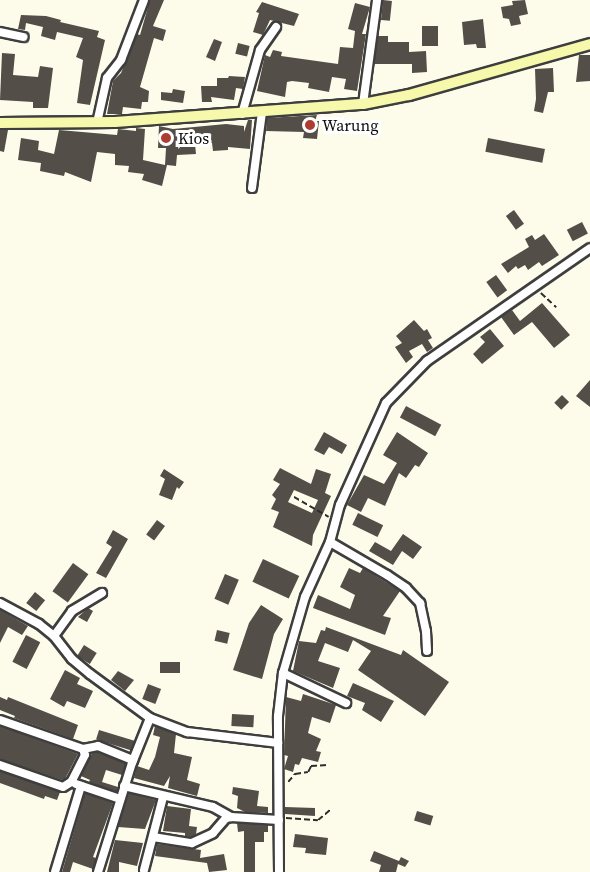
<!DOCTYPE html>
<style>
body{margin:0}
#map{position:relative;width:590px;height:872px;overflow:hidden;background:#fdfceb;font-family:"Source Serif 4",serif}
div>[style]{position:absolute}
.building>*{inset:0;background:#534e48;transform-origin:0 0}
.path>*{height:1.5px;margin-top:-0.75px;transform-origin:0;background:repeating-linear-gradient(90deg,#2d2d2d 0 6px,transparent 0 9px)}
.roads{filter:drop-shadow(2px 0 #3e3e3e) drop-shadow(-2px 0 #3e3e3e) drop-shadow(0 2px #3e3e3e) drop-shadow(0 -2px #3e3e3e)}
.street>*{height:8px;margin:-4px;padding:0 4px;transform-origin:4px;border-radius:4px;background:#fff}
.secondary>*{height:10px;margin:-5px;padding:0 5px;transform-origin:5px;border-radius:5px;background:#f6f8ab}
.dots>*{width:16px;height:16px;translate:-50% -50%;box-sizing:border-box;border:3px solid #fff;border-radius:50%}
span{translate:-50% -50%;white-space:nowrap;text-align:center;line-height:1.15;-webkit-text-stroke:6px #fff;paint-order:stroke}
.poi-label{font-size:16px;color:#0b0b0b}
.left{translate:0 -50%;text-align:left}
</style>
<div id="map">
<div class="building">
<i style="clip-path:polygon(150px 0,164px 0,153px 26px,166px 30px,163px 41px,154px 38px,140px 87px,149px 91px,148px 102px,142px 102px,141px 109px,123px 107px,122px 114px,107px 114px,113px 81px,121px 73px,137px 34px,140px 35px)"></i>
<i style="left:383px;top:0;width:9px;height:20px;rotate:6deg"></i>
<i style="clip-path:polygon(525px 0,528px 14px,519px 16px,521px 24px,511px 26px,509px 19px,503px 18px,501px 7px,513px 5px,512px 1px)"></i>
<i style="clip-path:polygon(262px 2px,299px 14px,294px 26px,270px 20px,263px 35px,253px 32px,259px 13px,256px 12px)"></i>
<i style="clip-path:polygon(355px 3px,370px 7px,362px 34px,366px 34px,357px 91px,344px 89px,346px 79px,332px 77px,329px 92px,308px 88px,309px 83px,292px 81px,287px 82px,285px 97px,257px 91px,265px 55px,270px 57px,273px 50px,282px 52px,281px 56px,338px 64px,340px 47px,353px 48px,355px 31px,348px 29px)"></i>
<i style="clip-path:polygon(21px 15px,46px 16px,61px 20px,60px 22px,99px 31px,97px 37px,105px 40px,90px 105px,77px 103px,83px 60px,76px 57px,83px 38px,57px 32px,55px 40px,41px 36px,43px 27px,26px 23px,25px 30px,18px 29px)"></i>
<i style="clip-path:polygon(483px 19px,486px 48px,477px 48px,476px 44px,464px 45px,462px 22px)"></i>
<i style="left:438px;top:26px;width:20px;height:16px;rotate:90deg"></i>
<i style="clip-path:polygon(378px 36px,388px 36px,388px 42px,409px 42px,409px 52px,426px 51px,427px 72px,412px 73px,412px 64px,374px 64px)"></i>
<i style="clip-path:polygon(214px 39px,222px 42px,215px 61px,206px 57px)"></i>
<i style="left:238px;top:43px;width:12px;height:11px;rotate:14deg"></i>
<i style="clip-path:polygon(2px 53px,15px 54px,13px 75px,38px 77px,40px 66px,53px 68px,48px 108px,33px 108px,33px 102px,0 100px)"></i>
<i style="clip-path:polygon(579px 55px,590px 55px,590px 81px,576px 82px)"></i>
<i style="clip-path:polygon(553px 68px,554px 92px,548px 92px,543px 113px,534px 111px,536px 99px,535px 69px)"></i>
<i style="clip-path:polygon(229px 76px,245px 77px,243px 89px,236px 88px,234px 100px,211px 97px,212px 102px,202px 102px,201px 86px,217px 86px,217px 78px,228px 78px)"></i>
<i style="clip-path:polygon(173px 89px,185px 91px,183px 103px,161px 100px,161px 92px,172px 93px)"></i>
<i style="clip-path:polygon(317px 115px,315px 121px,319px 121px,317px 139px,303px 138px,304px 132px,266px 131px,267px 118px)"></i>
<i style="clip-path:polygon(248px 120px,252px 120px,250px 149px,228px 147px,228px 150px,213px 151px,212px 143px,195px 144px,196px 154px,177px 155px,176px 166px,167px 165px,162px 186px,142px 180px,144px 174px,128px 172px,129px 166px,115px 165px,115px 154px,97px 152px,91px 182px,65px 172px,64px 176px,40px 171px,41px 163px,18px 160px,21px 138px,39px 141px,38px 150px,54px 154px,59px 130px,117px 135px,118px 129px,136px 131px,136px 128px,145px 129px,143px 160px,165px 165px,166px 148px,158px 148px,159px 126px,173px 129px,226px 124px,244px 126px,244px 132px)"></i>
<i style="clip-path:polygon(0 130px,8px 130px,4px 152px,0 151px)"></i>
<i style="left:488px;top:138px;width:58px;height:14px;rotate:11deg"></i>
<i style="left:514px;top:210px;width:17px;height:10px;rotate:54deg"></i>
<i style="left:582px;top:222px;width:13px;height:17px;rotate:63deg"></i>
<i style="clip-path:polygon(544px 234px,559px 255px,542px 266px,539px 262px,528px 270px,525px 265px,518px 269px,516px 266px,508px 273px,501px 264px,529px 247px,525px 239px,532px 235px,535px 240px)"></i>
<i style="left:496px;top:275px;width:19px;height:12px;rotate:54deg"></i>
<i style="clip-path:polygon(542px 303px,570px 335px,554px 348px,532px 322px,514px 335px,501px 317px,512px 310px,520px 321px)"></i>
<i style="clip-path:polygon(414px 320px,424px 331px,427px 329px,432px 338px,428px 340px,433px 348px,427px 352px,422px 344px,409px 351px,413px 357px,406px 363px,395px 347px,402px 343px,396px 336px)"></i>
<i style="clip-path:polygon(490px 329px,504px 346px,482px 364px,473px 354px,485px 342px,480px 337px)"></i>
<i style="clip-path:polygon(590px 380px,590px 407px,576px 396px)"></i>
<i style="left:562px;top:395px;width:10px;height:11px;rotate:45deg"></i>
<i style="left:406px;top:406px;width:40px;height:13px;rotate:28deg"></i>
<i style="clip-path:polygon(324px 432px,347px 445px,342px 454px,329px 447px,324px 455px,314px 450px)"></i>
<i style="clip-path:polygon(397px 432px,428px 453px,419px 467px,415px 465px,406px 478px,399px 473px,385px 506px,368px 498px,361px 512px,347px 505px,364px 475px,384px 484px,397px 463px,383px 455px)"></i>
<i style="clip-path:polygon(evenodd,280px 468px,311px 484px,316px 469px,331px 474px,325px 493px,331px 496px,313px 535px,312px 546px,273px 527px,279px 512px,271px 509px,276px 499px,272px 495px,280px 484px,273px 480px,280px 468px,294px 490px,318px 500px,312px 513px,288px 502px,294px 490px)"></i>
<i style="clip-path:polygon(164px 469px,184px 482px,179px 489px,177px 487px,172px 500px,159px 495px,165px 479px,160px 476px)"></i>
<i style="left:358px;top:513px;width:28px;height:13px;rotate:26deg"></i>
<i style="left:157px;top:520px;width:10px;height:18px;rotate:37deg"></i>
<i style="clip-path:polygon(113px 530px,128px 539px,106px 578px,96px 573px,112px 547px,106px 543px)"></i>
<i style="clip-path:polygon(403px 534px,422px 547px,413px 559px,402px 551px,393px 565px,369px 551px,375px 542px,391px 551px)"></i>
<i style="left:263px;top:559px;width:40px;height:25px;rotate:25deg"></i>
<i style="left:73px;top:563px;width:19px;height:35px;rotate:36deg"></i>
<i style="clip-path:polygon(349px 568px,360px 573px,363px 568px,400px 591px,383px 616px,391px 618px,385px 635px,313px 608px,318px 595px,350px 609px,355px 595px,340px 587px)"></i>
<i style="left:225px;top:574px;width:15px;height:27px;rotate:23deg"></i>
<i style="left:35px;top:592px;width:13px;height:14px;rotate:39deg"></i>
<i style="clip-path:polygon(261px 605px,283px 619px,274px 634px,262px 679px,233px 670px,249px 623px)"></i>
<i style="clip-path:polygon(88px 608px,93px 611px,87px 622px,78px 617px)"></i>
<i style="clip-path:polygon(0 610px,28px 626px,22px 635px,8px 627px,0 643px)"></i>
<i style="clip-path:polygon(326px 627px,401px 655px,403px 650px,449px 682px,425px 716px,358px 670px,371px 651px,353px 640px,348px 652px,325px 643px,318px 661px,340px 668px,333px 688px,293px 671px,299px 641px,316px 643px,321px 630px,325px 631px)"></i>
<i style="left:217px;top:630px;width:13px;height:11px;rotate:13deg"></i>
<i style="left:26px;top:635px;width:16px;height:30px;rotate:27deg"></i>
<i style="left:84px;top:645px;width:15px;height:13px;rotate:32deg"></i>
<i style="left:160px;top:662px;width:20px;height:11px"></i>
<i style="clip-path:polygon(65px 670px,80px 678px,77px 684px,93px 691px,85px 708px,67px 701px,64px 707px,50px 699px)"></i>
<i style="clip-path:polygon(118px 671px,134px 680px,125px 691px,111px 680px)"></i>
<i style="clip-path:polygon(353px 683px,394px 701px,381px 722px,362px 710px,365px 703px,347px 696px)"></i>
<i style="left:148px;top:684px;width:14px;height:16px;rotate:21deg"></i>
<i style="clip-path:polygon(303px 694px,336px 705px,330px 723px,312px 717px,308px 733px,321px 739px,316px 751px,321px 752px,318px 762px,302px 758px,299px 765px,295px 764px,293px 772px,284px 769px,288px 756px,284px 755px,286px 697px,301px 701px)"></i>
<i style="clip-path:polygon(0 697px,7px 700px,8px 697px,78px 725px,73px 739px,14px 718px,15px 716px,0 710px)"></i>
<i style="left:232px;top:714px;width:22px;height:12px;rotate:3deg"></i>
<i style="clip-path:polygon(0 726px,78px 754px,65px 779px,62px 780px,0 759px)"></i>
<i style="clip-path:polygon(155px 726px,176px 734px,174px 753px,192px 757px,187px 780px,200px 784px,197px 796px,168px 788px,170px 776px,164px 786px,134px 778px,137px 766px,149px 770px,155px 757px,160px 737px,153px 735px)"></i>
<i style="left:99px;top:730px;width:37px;height:10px;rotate:17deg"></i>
<i style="clip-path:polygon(97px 752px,126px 763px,122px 775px,106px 770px,102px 782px,118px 787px,117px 792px,89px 782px,90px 780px,81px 776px,92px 753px)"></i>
<i style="clip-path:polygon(0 771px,60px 792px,57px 800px,45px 796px,44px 799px,0 783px)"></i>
<i style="clip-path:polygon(233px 787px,259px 791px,257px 806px,268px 807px,268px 813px,245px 812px,237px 808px,238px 796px,232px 794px)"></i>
<i style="clip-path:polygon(85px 793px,113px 803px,93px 857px,96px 858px,93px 869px,73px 862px,70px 872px,62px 872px)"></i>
<i style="clip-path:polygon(129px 793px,156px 800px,145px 829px,118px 827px)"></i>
<i style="clip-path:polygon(167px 806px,191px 809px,189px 826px,197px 827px,196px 834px,191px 837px,185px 836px,185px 833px,163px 831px)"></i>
<i style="clip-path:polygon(285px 807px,315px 808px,315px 816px,285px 814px)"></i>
<i style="left:417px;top:811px;width:17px;height:10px;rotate:17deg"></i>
<i style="clip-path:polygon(237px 823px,268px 825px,268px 832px,264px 832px,264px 842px,255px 842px,255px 872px,244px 872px,244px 831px,238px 832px)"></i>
<i style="clip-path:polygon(295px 834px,328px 838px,326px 855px,305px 853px,306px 848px,293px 847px)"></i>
<i style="clip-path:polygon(115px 840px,143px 843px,137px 866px,119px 862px,119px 872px,107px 872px)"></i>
<i style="clip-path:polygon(157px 844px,201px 850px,200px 858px,224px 854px,227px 870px,209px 872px,207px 863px,155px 856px)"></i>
<i style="clip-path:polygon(374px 851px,399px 861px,401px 857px,409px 861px,405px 867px,398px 864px,396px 872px,379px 872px,381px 865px,370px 861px)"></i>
</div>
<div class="path">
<i style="left:541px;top:293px;width:21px;rotate:43deg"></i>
<i style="left:294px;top:497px;width:40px;rotate:29.7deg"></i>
<i style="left:288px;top:782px;width:11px;rotate:-49deg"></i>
<i style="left:295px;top:774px;width:13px;rotate:-9deg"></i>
<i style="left:308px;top:772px;width:7px;rotate:-63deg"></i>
<i style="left:311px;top:766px;width:17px;rotate:-3deg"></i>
<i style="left:286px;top:818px;width:32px;rotate:4deg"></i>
<i style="left:318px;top:820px;width:17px;rotate:-40deg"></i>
</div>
<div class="roads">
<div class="street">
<i style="left:0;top:32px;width:24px;rotate:12deg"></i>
<i style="left:363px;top:104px;width:105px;rotate:-82.3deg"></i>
<i style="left:242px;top:114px;width:66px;rotate:-74.3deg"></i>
<i style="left:260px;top:50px;width:28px;rotate:-55deg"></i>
<i style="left:97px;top:123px;width:46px;rotate:-77.5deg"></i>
<i style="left:107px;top:78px;width:23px;rotate:-52deg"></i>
<i style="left:121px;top:60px;width:64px;rotate:-69deg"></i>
<i style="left:252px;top:188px;width:77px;rotate:-82.5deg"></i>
<i style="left:330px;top:542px;width:66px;rotate:30.1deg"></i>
<i style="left:387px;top:575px;width:23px;rotate:34deg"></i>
<i style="left:406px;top:588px;width:21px;rotate:47deg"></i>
<i style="left:420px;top:603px;width:29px;rotate:78deg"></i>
<i style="left:426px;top:631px;width:20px;rotate:87deg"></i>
<i style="left:0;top:603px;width:44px;rotate:28.3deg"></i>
<i style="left:39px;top:624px;width:19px;rotate:39deg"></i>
<i style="left:54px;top:636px;width:29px;rotate:52deg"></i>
<i style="left:72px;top:659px;width:23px;rotate:40deg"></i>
<i style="left:90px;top:674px;width:74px;rotate:36.3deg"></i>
<i style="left:150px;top:718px;width:40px;rotate:21deg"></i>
<i style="left:187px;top:732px;width:92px;rotate:6.9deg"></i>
<i style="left:54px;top:636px;width:31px;rotate:-54deg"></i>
<i style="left:72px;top:611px;width:35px;rotate:-31deg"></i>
<i style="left:283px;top:673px;width:70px;rotate:25.5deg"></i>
<i style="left:0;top:720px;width:88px;rotate:19.3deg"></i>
<i style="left:83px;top:749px;width:6px;rotate:72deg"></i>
<i style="left:85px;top:755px;width:30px;rotate:117deg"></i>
<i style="left:71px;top:782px;width:9px;rotate:148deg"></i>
<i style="left:63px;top:787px;width:67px;rotate:-160.8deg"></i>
<i style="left:83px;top:749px;width:15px;rotate:-11deg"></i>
<i style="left:98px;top:746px;width:38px;rotate:22deg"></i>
<i style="left:76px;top:784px;width:46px;rotate:18.8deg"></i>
<i style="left:124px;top:786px;width:91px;rotate:13.3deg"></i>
<i style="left:213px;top:807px;width:21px;rotate:29deg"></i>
<i style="left:231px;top:817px;width:48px;rotate:3.6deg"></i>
<i style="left:153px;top:837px;width:39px;rotate:9deg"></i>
<i style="left:192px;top:843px;width:23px;rotate:-25deg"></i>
<i style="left:213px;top:833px;width:20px;rotate:-49deg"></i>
<i style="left:226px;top:818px;width:5px;rotate:-11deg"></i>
<i style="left:144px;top:870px;width:75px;rotate:-75.4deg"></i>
<i style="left:55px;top:872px;width:90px;rotate:-73.2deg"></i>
<i style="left:98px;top:872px;width:114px;rotate:-72.7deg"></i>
<i style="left:132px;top:763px;width:48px;rotate:-68.2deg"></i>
<i style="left:279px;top:872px;width:156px;rotate:-90.4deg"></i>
<i style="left:278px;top:716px;width:43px;rotate:-83.4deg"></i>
<i style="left:283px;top:673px;width:79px;rotate:-73.9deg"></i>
<i style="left:305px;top:597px;width:60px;rotate:-65.6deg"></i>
<i style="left:330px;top:542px;width:38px;rotate:-75deg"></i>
<i style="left:340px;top:505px;width:112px;rotate:-65.7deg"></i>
<i style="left:386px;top:403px;width:59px;rotate:-45.7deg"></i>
<i style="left:427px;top:361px;width:198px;rotate:-34.7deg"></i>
</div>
<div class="secondary">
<i style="left:0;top:123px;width:115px;rotate:-0.5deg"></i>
<i style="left:115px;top:122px;width:249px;rotate:-4.2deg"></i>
<i style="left:363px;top:104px;width:47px;rotate:-11.1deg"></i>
<i style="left:409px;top:95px;width:188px;rotate:-15.7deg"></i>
</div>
</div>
<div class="dots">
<i style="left:310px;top:125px;background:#ae3c30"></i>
<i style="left:166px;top:138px;background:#ae3c30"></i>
</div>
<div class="poi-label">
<span class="left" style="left:322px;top:125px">Warung</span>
<span class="left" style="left:178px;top:138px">Kios</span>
</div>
</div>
